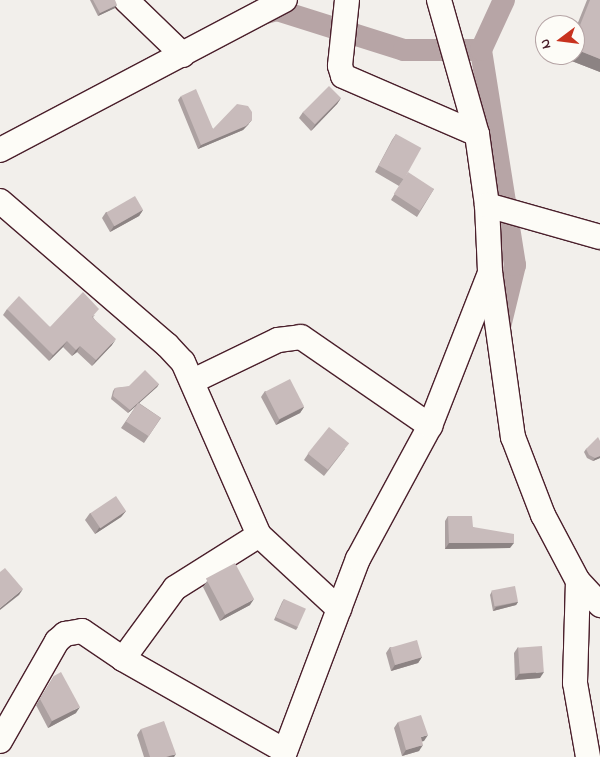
<!DOCTYPE html>
<style>
body{margin:0}
#map{position:relative;width:600px;height:757px;overflow:hidden;background:#f2efeb;font-family:"Indie Flower",sans-serif}
div>[style]{position:absolute}
.canal>*{height:22px;margin:-11px;padding:0 11px;transform-origin:11px;border-radius:11px;background:#b7a5a6}
.roads{filter:drop-shadow(1px 0 #4a1f2b) drop-shadow(-1px 0 #4a1f2b) drop-shadow(0 1px #4a1f2b) drop-shadow(0 -1px #4a1f2b)}
.minor>*{height:24px;margin:-12px;padding:0 12px;transform-origin:12px;border-radius:12px;background:#fdfcf7}
.wall>*{inset:0;background:#aca1a1}
.shaded-wall>*{inset:0;background:#8c8383}
.building>*{inset:0;background:#c8bbbb;transform-origin:0 0}
span{translate:-50% -50%;white-space:nowrap;text-align:center;line-height:1.15;-webkit-text-stroke:4.5px #fdfcf7;paint-order:stroke}
.north{position:absolute;left:535px;top:15px;width:50px;height:50px;box-sizing:border-box;background:#fdfcf7;border:1px solid #b5a4a5;border-radius:50%;rotate:255deg;font-size:14px;font-weight:700;line-height:20px;text-align:center;color:#4a1f2b}
.north::after{content:'';display:block;margin:auto;width:18px;height:22px;background:#c8321e;clip-path:polygon(50% 0,100% 100%,50% 72%,0 100%)}
</style>
<div id="map">
<div class="canal">
<i style="left:258px;top:15px;width:20px;rotate:-15deg"></i>
<i style="left:277px;top:10px;width:133px;rotate:17.5deg"></i>
<i style="left:404px;top:50px;width:77px"></i>
<i style="left:499px;top:331px;width:68px;rotate:-76.4deg"></i>
<i style="left:515px;top:265px;width:218px;rotate:-99deg"></i>
<i style="left:481px;top:50px;width:55px;rotate:-65.3deg"></i>
</div>
<div class="roads">
<div class="minor">
<i style="left:126px;top:0;width:79px;rotate:44deg"></i>
<i style="left:347px;top:0;width:66px;rotate:96.1deg"></i>
<i style="left:340px;top:66px;width:10px;rotate:73deg"></i>
<i style="left:343px;top:76px;width:146px;rotate:23.4deg"></i>
<i style="left:439px;top:0;width:139px;rotate:74.2deg"></i>
<i style="left:477px;top:134px;width:72px;rotate:82deg"></i>
<i style="left:487px;top:205px;width:67px;rotate:87.4deg"></i>
<i style="left:490px;top:272px;width:167px;rotate:82.1deg"></i>
<i style="left:513px;top:437px;width:84px;rotate:69deg"></i>
<i style="left:543px;top:515px;width:75px;rotate:62.1deg"></i>
<i style="left:578px;top:581px;width:33px;rotate:47deg"></i>
<i style="left:0;top:150px;width:322px;rotate:-27.8deg"></i>
<i style="left:0;top:201px;width:221px;rotate:40.8deg"></i>
<i style="left:167px;top:345px;width:23px;rotate:47deg"></i>
<i style="left:183px;top:362px;width:189px;rotate:66.3deg"></i>
<i style="left:259px;top:535px;width:109px;rotate:42.8deg"></i>
<i style="left:487px;top:205px;width:117px;rotate:15.8deg"></i>
<i style="left:193px;top:381px;width:94px;rotate:-25.8deg"></i>
<i style="left:278px;top:340px;width:23px;rotate:-7deg"></i>
<i style="left:301px;top:337px;width:157px;rotate:34.6deg"></i>
<i style="left:578px;top:581px;width:102px;rotate:91.7deg"></i>
<i style="left:575px;top:683px;width:75px;rotate:80deg"></i>
<i style="left:123px;top:659px;width:186px;rotate:29.6deg"></i>
<i style="left:0;top:741px;width:115px;rotate:-60.3deg"></i>
<i style="left:57px;top:641px;width:11px;rotate:-41deg"></i>
<i style="left:65px;top:634px;width:17px;rotate:-10deg"></i>
<i style="left:82px;top:631px;width:50px;rotate:34.3deg"></i>
<i style="left:123px;top:659px;width:88px;rotate:-53.8deg"></i>
<i style="left:175px;top:588px;width:99px;rotate:-32.2deg"></i>
<i style="left:283px;top:757px;width:212px;rotate:-69.3deg"></i>
<i style="left:358px;top:559px;width:151px;rotate:-61.6deg"></i>
<i style="left:430px;top:426px;width:164px;rotate:-68.6deg"></i>
</div>
</div>
<div class="wall">
<i style="clip-path:polygon(90px 0,115px 0,115px 8px,98px 16px)"></i>
<i style="clip-path:polygon(587px 0,600px 0,600px 72px,564px 58px,565px 55px,575px 55px,575px 30px)"></i>
<i style="clip-path:polygon(181px 96px,213px 129px,249px 124px,243px 130px,198px 149px,178px 100px)"></i>
<i style="clip-path:polygon(341px 98px,337px 104px,311px 131px,299px 118px,303px 112px)"></i>
<i style="clip-path:polygon(396px 134px,404px 179px,434px 189px,417px 217px,391px 200px,403px 180px,399px 186px,375px 172px,392px 140px)"></i>
<i style="clip-path:polygon(143px 210px,139px 216px,110px 232px,102px 218px,106px 212px)"></i>
<i style="clip-path:polygon(7px 309px,50px 327px,95px 315px,93px 317px,112px 345px,92px 366px,77px 352px,72px 356px,63px 347px,49px 361px,3px 315px)"></i>
<i style="clip-path:polygon(159px 384px,157px 387px,139px 403px,161px 418px,144px 443px,121px 428px,136px 406px,128px 413px,111px 399px,113px 391px,115px 388px)"></i>
<i style="clip-path:polygon(265px 391px,304px 407px,300px 413px,276px 425px,261px 397px)"></i>
<i style="clip-path:polygon(600px 441px,600px 458px,593px 461px,587px 458px,584px 452px,586px 449px)"></i>
<i style="clip-path:polygon(345px 449px,324px 476px,304px 460px,308px 454px)"></i>
<i style="clip-path:polygon(126px 511px,121px 517px,95px 534px,85px 520px,90px 513px)"></i>
<i style="clip-path:polygon(448px 516px,473px 527px,510px 548px,445px 549px,445px 521px)"></i>
<i style="clip-path:polygon(207px 581px,250px 605px,220px 621px,203px 587px)"></i>
<i style="clip-path:polygon(492px 591px,518px 602px,516px 605px,493px 611px,490px 595px)"></i>
<i style="clip-path:polygon(284px 599px,298px 627px,296px 630px,274px 620px,282px 602px)"></i>
<i style="clip-path:polygon(390px 647px,422px 657px,418px 663px,391px 671px,386px 653px)"></i>
<i style="clip-path:polygon(518px 647px,540px 678px,515px 680px,514px 653px)"></i>
<i style="clip-path:polygon(54px 676px,76px 713px,48px 728px,36px 705px)"></i>
<i style="clip-path:polygon(398px 722px,424px 741px,422px 741px,419px 751px,402px 756px,394px 728px)"></i>
<i style="clip-path:polygon(141px 729px,174px 757px,144px 757px,137px 735px)"></i>
</div>
<div class="shaded-wall">
<i style="clip-path:polygon(117px 5px,115px 8px,98px 16px,100px 13px)"></i>
<i style="clip-path:polygon(575px 49px,600px 59px,600px 72px,564px 58px,566px 55px,575px 55px)"></i>
<i style="clip-path:polygon(341px 98px,337px 104px,311px 131px,315px 125px)"></i>
<i style="clip-path:polygon(252px 120px,243px 130px,198px 149px,201px 145px)"></i>
<i style="clip-path:polygon(143px 210px,139px 216px,110px 232px,114px 226px)"></i>
<i style="clip-path:polygon(116px 339px,112px 345px,92px 366px,96px 360px)"></i>
<i style="clip-path:polygon(67px 341px,63px 347px,49px 361px,53px 355px)"></i>
<i style="clip-path:polygon(80px 346px,77px 352px,72px 356px,76px 350px)"></i>
<i style="clip-path:polygon(159px 384px,157px 387px,128px 413px,130px 410px)"></i>
<i style="clip-path:polygon(304px 407px,300px 413px,276px 425px,280px 419px)"></i>
<i style="clip-path:polygon(600px 456px,600px 458px,593px 461px,595px 458px)"></i>
<i style="clip-path:polygon(126px 511px,121px 517px,95px 534px,99px 528px)"></i>
<i style="clip-path:polygon(449px 543px,514px 543px,510px 548px,445px 549px)"></i>
<i style="clip-path:polygon(23px 589px,19px 595px,0 610px,0 608px)"></i>
<i style="clip-path:polygon(254px 599px,250px 605px,220px 621px,225px 615px)"></i>
<i style="clip-path:polygon(518px 602px,516px 605px,493px 611px,496px 607px)"></i>
<i style="clip-path:polygon(422px 657px,418px 663px,391px 671px,395px 665px)"></i>
<i style="clip-path:polygon(544px 672px,540px 678px,515px 680px,519px 674px)"></i>
<i style="clip-path:polygon(80px 707px,76px 713px,48px 728px,52px 721px)"></i>
<i style="clip-path:polygon(428px 735px,424px 741px,417px 743px,421px 737px)"></i>
<i style="clip-path:polygon(423px 745px,419px 751px,402px 756px,406px 750px)"></i>
<i style="clip-path:polygon(176px 754px,174px 757px,166px 757px)"></i>
</div>
<div class="building">
<i style="clip-path:polygon(93px 0,115px 0,117px 5px,100px 13px)"></i>
<i style="clip-path:polygon(590px 0,600px 0,600px 59px,575px 49px,575px 38px)"></i>
<i style="left:329px;top:86px;width:17px;height:37px;rotate:45deg"></i>
<i style="clip-path:polygon(196px 89px,213px 129px,237px 104px,248px 106px,252px 112px,252px 120px,246px 126px,201px 145px,181px 96px)"></i>
<i style="left:396px;top:134px;width:29px;height:36px;rotate:29deg"></i>
<i style="left:408px;top:172px;width:31px;height:26px;rotate:33deg"></i>
<i style="left:135px;top:196px;width:16px;height:33px;rotate:60deg"></i>
<i style="clip-path:polygon(83px 292px,99px 309px,92px 317px,116px 339px,96px 360px,80px 346px,76px 350px,67px 341px,53px 355px,7px 309px,19px 296px,50px 327px)"></i>
<i style="clip-path:polygon(145px 370px,159px 384px,130px 410px,113px 396px,115px 388px,129px 386px)"></i>
<i style="left:290px;top:379px;width:31px;height:28px;rotate:63deg"></i>
<i style="left:138px;top:403px;width:27px;height:22px;rotate:33deg"></i>
<i style="left:329px;top:427px;width:26px;height:34px;rotate:39deg"></i>
<i style="clip-path:polygon(598px 437px,600px 441px,600px 456px,595px 458px,589px 455px,586px 449px)"></i>
<i style="left:116px;top:496px;width:18px;height:31px;rotate:56deg"></i>
<i style="clip-path:polygon(448px 516px,472px 516px,473px 527px,514px 534px,514px 543px,449px 543px)"></i>
<i style="left:235px;top:563px;width:41px;height:33px;rotate:62deg"></i>
<i style="clip-path:polygon(5px 568px,23px 589px,0 608px,0 572px)"></i>
<i style="left:515px;top:586px;width:16px;height:24px;rotate:79deg"></i>
<i style="left:284px;top:599px;width:24px;height:20px;rotate:24deg"></i>
<i style="left:417px;top:640px;width:18px;height:28px;rotate:74deg"></i>
<i style="left:542px;top:646px;width:26px;height:24px;rotate:86deg"></i>
<i style="clip-path:polygon(61px 672px,80px 707px,52px 721px,40px 699px,54px 676px)"></i>
<i style="clip-path:polygon(421px 715px,428px 735px,421px 737px,423px 745px,406px 750px,398px 722px)"></i>
<i style="clip-path:polygon(164px 721px,176px 754px,166px 757px,150px 757px,141px 729px)"></i>
</div>
<div class="north">N</div>
</div>
